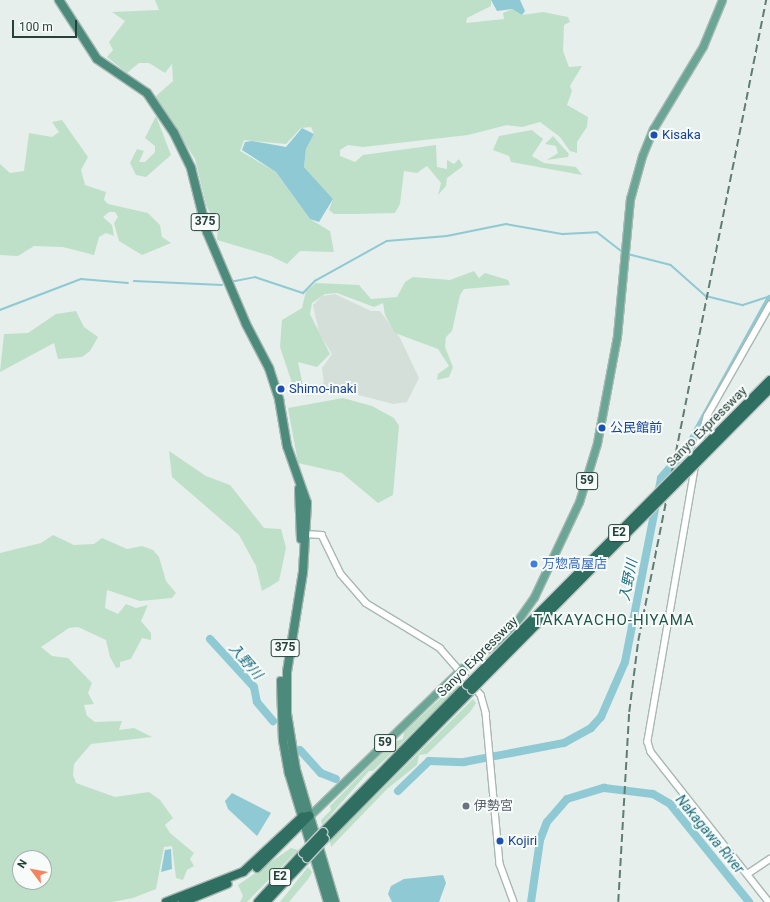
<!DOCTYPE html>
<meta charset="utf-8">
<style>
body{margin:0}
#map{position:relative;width:770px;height:902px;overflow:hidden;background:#e6efeb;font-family:Roboto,"Noto Sans JP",sans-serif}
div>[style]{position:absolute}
.built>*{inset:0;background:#d4dfda}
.green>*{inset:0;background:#bfe0c8}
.water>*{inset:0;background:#8ec9d4}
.stream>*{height:1.5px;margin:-0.75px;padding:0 0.75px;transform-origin:0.75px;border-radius:0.75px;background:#8ec9d4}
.river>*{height:8px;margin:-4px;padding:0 4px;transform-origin:4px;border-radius:4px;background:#8ec9d4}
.roads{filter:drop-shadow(1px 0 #a8b8b2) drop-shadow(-1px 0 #a8b8b2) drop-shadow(0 1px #a8b8b2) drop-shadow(0 -1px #a8b8b2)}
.tertiary>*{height:5.5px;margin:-2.75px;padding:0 2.75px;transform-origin:2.75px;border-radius:2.75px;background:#fff}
.primary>*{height:7px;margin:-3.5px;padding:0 3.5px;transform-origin:3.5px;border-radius:3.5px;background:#6aa596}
.trunk>*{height:8px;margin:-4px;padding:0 4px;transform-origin:4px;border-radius:4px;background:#4c8a7c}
.motorway>*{height:8px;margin:-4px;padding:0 4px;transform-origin:4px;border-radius:4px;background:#2f6f62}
.rail>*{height:1.5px;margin-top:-0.75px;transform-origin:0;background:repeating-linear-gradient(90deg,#5f7d75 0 8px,transparent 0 12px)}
.bridges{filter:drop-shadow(1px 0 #c2cac8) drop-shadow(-1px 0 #c2cac8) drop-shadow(0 1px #c2cac8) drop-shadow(0 -1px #c2cac8)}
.motorway-bridge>*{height:8px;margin:-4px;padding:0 4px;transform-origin:4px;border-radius:4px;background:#2f6f62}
.dots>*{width:11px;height:11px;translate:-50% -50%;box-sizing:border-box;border:2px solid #f7fbf9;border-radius:50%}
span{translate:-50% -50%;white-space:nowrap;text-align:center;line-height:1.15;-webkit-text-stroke:4px #f7fbf9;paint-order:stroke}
.shield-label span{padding:1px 3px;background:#f7fbf9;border:1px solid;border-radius:3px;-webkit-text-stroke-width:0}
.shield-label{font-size:12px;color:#24423a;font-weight:700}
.transit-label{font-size:13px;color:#164399}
.left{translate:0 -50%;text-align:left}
.street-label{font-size:13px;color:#24423a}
.shop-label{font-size:13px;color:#366cbe}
.worship-label{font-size:13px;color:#5b616d}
.water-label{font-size:14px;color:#1c6f80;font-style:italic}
.quarter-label{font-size:15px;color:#1f5548;letter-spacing:1px}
.north{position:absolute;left:12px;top:850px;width:40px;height:40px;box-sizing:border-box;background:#f7fbf9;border:1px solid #a3b1ad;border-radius:50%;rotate:302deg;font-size:11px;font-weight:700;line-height:16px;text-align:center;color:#24423a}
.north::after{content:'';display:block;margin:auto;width:14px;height:18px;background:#f4845f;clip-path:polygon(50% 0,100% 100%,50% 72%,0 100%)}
.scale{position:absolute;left:12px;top:20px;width:65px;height:18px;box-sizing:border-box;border:2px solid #24423a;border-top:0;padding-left:5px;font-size:12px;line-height:14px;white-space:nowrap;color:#24423a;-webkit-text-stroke:3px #f7fbf9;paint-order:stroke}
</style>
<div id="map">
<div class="built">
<i style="clip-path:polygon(335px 294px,371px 311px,380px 311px,400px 338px,419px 378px,407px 402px,393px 404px,355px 394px,325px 392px,307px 396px,305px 391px,324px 383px,322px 368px,332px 354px,319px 333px,313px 305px,322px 296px)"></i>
</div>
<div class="green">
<i style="clip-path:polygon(155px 0,491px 0,491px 6px,467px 18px,466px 23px,504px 19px,503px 13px,512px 9px,522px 15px,543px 12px,568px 17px,570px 22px,564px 25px,563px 51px,569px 67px,582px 66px,570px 86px,572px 91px,567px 105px,588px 117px,587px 127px,577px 142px,577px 153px,570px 151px,560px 137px,540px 122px,522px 127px,507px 125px,468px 135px,363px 147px,348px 145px,340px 150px,340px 156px,355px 162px,363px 155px,436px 145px,437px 167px,447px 169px,447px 160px,454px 164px,459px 159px,463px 166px,447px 178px,446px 186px,438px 195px,441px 183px,427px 166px,417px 173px,404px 171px,400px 204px,395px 213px,358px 214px,334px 214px,329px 210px,333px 199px,304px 167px,306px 149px,314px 134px,311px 127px,301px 128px,286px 144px,244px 140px,240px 151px,276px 172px,310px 219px,330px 231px,334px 252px,300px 251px,287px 264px,271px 256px,217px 240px,218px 228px,206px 205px,195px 159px,155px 97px,173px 81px,172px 64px,165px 73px,149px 63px,139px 63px,127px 73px,107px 57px,113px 50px,109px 42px,125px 21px,112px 12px,159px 10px)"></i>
<i style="clip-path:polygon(156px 116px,171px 155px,146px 177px,136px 175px,130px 163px,137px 149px,144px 151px,139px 162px,145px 162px,155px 152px,155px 146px,145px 138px)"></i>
<i style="clip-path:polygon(62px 120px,88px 157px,81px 170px,85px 185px,106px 192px,104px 200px,108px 204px,148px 213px,160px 225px,162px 237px,171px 243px,142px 255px,119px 241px,114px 223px,118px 217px,115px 212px,109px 212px,103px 217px,112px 225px,114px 236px,106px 233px,99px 237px,94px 255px,63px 247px,34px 246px,18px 256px,0 255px,0 164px,10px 173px,24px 171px,29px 133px,52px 137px,59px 132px,52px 122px)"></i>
<i style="clip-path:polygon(532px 130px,543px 139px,532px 156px,544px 163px,576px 167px,582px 175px,511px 162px,509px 156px,493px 150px,499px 136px)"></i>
<i style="clip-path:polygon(553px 136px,569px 154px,568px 157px,547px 160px,558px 153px,556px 146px,545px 144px)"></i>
<i style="clip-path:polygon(474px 271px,479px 278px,485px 273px,508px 280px,510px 285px,464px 289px,460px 295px,452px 331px,446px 337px,445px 347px,453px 367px,449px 377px,437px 380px,438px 374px,449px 366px,438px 349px,395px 333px,385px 315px,383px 303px,374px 307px,337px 293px,325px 294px,312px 303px,310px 314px,330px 354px,317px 367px,298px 362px,304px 391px,293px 386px,280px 347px,282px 320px,302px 308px,306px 291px,316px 283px,359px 285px,371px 299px,397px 297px,405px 282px,413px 277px,450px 280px)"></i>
<i style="clip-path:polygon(76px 311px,84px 327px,98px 337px,90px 351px,82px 357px,58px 359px,54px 343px,0 372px,4px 334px,28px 333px,56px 314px)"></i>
<i style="clip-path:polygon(343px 398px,372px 406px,394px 418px,399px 426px,393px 495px,378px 503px,342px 473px,298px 463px,288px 408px)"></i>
<i style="clip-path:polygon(169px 451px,206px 476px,230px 485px,264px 528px,281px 529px,286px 548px,279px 581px,262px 591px,256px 566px,239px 535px,172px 477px)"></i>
<i style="clip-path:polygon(evenodd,53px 535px,74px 545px,94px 544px,102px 538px,127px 549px,142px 546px,153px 550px,159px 557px,166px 581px,176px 593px,172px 598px,140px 601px,107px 590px,105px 608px,118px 614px,126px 604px,136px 608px,148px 605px,141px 621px,151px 633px,151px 640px,142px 638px,131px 659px,120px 662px,120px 667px,116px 668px,110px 657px,106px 640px,78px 627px,69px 628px,41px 647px,52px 656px,68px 658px,92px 683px,88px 693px,94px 704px,84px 705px,87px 716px,95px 722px,122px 721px,119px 730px,134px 728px,152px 737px,91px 744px,74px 764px,73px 775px,76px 783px,115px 797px,149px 792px,160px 800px,173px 818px,165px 825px,170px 833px,194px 853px,190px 859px,194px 866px,187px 870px,183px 880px,176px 878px,172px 846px,164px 847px,156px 889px,133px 898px,112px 902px,0 902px,0 553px,41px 543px,53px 535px,20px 858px,44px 858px,44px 882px,20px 882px,20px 858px)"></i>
<i style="clip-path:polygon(455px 685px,460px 686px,373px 771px,369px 771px,322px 825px,321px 820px,331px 810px,330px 806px,393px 742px,403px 739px,404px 732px)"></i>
<i style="clip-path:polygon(473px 699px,476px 703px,470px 712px,427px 754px,419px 755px,417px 765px,387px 789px,331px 847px,330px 841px)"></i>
<i style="clip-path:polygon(291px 848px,298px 850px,247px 902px,240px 902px,243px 896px,238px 885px)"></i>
<i style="clip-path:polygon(308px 867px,312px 872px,309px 878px,289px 902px,280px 902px)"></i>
</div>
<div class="water">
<i style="clip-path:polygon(491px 0,520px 0,525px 11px,522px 15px,512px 9px,497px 11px)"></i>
<i style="clip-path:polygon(302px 128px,314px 134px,306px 149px,304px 167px,333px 199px,319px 222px,310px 219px,276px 172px,242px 150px,245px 142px,252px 141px,286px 147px)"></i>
<i style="clip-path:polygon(232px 793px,271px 813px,257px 836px,228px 809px,225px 801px)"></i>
<i style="clip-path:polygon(171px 849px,172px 869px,161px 872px,165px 850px)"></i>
<i style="clip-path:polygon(443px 875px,446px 883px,439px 902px,392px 902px,388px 894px,391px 886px,404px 879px)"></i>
</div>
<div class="stream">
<i style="left:628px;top:254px;width:44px;rotate:14.3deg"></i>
<i style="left:671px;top:265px;width:47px;rotate:41.5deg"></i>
<i style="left:706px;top:296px;width:38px;rotate:14deg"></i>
<i style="left:743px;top:305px;width:28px;rotate:-18deg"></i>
<i style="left:134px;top:281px;width:88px;rotate:2.6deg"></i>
<i style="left:230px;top:282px;width:25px;rotate:-11deg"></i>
<i style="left:255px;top:277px;width:51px;rotate:18.4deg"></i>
<i style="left:303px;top:293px;width:17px;rotate:-45deg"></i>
<i style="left:315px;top:281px;width:82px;rotate:-29.1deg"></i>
<i style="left:387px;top:241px;width:60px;rotate:-4.8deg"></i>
<i style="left:447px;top:236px;width:60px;rotate:-11.5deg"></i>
<i style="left:506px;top:224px;width:58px;rotate:10deg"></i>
<i style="left:563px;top:234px;width:34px;rotate:-3deg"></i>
<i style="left:597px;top:232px;width:33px;rotate:38deg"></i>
<i style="left:0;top:310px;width:87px;rotate:-20.9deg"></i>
<i style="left:81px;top:279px;width:47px;rotate:4.9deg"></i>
</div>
<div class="river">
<i style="left:210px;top:639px;width:65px;rotate:47.5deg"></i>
<i style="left:254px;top:687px;width:15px;rotate:79deg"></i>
<i style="left:257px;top:702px;width:25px;rotate:50deg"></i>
<i style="left:300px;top:750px;width:31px;rotate:48deg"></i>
<i style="left:321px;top:773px;width:16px;rotate:22deg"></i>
<i style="left:398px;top:791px;width:43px;rotate:-44.1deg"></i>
<i style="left:429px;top:761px;width:35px;rotate:2deg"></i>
<i style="left:464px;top:762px;width:102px;rotate:-10.8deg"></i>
<i style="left:564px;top:743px;width:31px;rotate:-29deg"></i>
<i style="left:591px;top:728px;width:15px;rotate:-48deg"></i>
<i style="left:601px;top:717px;width:60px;rotate:-66.4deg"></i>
<i style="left:625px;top:662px;width:187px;rotate:-78.9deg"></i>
<i style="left:661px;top:478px;width:43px;rotate:-48.8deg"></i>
<i style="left:689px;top:446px;width:168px;rotate:-61.1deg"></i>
<i style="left:531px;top:902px;width:63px;rotate:-81.7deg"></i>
<i style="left:540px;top:840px;width:19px;rotate:-69deg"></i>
<i style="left:547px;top:822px;width:30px;rotate:-49deg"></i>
<i style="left:567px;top:799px;width:39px;rotate:-17deg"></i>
<i style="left:604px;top:788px;width:49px;rotate:7deg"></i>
<i style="left:653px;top:794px;width:20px;rotate:30deg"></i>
<i style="left:670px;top:804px;width:126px;rotate:51.1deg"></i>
</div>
<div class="roads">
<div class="tertiary">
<i style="left:697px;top:453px;width:38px;rotate:-75deg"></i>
<i style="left:707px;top:416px;width:128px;rotate:-60.4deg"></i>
<i style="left:696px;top:463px;width:283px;rotate:99.8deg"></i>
<i style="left:648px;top:742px;width:10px;rotate:73deg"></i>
<i style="left:651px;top:752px;width:191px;rotate:51.8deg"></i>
<i style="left:303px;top:534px;width:19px;rotate:3deg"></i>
<i style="left:322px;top:535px;width:43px;rotate:64deg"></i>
<i style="left:341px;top:574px;width:38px;rotate:49deg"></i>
<i style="left:366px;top:603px;width:87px;rotate:31.3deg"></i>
<i style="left:440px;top:648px;width:62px;rotate:48.9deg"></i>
<i style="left:481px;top:695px;width:19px;rotate:74deg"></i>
<i style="left:486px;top:713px;width:152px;rotate:84.7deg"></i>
<i style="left:500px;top:864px;width:40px;rotate:69.8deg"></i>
<i style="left:749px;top:873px;width:25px;rotate:-34deg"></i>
</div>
<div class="primary">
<i style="left:309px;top:816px;width:211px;rotate:-44deg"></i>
<i style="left:461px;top:669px;width:62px;rotate:-37.8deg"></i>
<i style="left:510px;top:631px;width:42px;rotate:-54.8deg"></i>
<i style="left:534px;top:597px;width:105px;rotate:-64.7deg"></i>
<i style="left:579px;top:502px;width:62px;rotate:-73deg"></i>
<i style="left:597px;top:443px;width:109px;rotate:-79.4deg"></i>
<i style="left:617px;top:336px;width:138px;rotate:-84.6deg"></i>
<i style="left:630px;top:199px;width:45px;rotate:-74.4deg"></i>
<i style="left:642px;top:156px;width:29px;rotate:-68deg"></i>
<i style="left:653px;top:129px;width:97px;rotate:-58.9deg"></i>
<i style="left:703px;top:46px;width:50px;rotate:-67.6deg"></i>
</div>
<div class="trunk">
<i style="left:59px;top:0;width:70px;rotate:57.2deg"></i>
<i style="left:97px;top:59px;width:60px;rotate:34.2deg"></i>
<i style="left:147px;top:93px;width:48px;rotate:56deg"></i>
<i style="left:174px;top:133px;width:39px;rotate:64deg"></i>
<i style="left:191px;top:168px;width:66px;rotate:76deg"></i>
<i style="left:207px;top:232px;width:100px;rotate:67deg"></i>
<i style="left:246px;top:324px;width:50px;rotate:62.4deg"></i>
<i style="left:269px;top:368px;width:33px;rotate:72deg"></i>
<i style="left:279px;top:399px;width:48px;rotate:80.3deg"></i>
<i style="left:287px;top:446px;width:60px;rotate:70.7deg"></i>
<i style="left:307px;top:503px;width:69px;rotate:93.3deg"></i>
<i style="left:303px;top:572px;width:101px;rotate:99.1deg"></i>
<i style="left:287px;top:672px;width:42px;rotate:90deg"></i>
<i style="left:287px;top:714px;width:57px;rotate:80.9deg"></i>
<i style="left:296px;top:770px;width:138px;rotate:73.5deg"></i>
<i style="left:299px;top:489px;width:50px;rotate:87.7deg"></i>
<i style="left:281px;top:681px;width:59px;rotate:88.1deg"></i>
<i style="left:283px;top:740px;width:34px;rotate:80deg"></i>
<i style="left:289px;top:773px;width:135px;rotate:73.2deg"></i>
</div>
<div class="motorway">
<i style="left:323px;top:832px;width:206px;rotate:-45.6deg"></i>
<i style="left:325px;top:839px;width:209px;rotate:-45.4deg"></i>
<i style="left:257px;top:868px;width:74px;rotate:-45deg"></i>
<i style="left:166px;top:902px;width:83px;rotate:-21.3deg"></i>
<i style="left:243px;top:872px;width:81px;rotate:-43deg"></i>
<i style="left:302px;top:817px;width:7px;rotate:-8deg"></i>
<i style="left:183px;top:902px;width:48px;rotate:-22.2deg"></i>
<i style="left:258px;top:902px;width:67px;rotate:-47.4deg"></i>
<i style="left:266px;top:902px;width:60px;rotate:-47deg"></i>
</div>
</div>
<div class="rail">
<i style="left:618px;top:902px;width:190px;rotate:-86.7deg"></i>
<i style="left:629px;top:712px;width:72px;rotate:-82.8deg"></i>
<i style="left:638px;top:641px;width:654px;rotate:-78.71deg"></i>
</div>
<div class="bridges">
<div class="motorway-bridge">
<i style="left:467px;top:685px;width:430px;rotate:-45.2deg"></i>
<i style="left:472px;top:690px;width:424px;rotate:-45.3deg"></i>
<i style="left:303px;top:853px;width:29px;rotate:-46deg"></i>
<i style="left:307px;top:858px;width:26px;rotate:-47deg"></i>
</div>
</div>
<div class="dots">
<i style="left:654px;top:135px;background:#1a4fb4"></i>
<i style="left:281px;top:389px;background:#1a4fb4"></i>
<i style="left:602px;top:428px;background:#1a4fb4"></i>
<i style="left:534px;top:564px;background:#3f7fe0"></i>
<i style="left:466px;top:806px;background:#6b7280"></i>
<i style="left:500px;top:841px;background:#1a4fb4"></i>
</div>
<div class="shield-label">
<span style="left:205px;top:222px">375</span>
<span style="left:587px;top:481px">59</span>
<span style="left:619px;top:533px">E2</span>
<span style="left:285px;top:648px">375</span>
<span style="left:385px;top:743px">59</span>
<span style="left:280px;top:877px">E2</span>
</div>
<div class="transit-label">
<span class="left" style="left:662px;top:135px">Kisaka</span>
<span class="left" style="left:289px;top:389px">Shimo-inaki</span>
<span class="left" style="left:610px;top:428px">公民館前</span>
<span class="left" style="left:508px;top:841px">Kojiri</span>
</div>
<div class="street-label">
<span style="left:707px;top:427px;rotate:-45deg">Sanyo Expressway</span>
<span style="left:478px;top:657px;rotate:-45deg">Sanyo Expressway</span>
</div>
<div class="shop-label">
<span class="left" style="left:542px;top:564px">万惣高屋店</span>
</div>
<div class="worship-label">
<span class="left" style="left:474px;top:806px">伊勢宮</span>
</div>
<div class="water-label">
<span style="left:628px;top:580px;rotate:-79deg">入野川</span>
<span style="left:246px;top:661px;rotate:49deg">入野川</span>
<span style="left:710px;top:834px;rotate:50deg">Nakagawa River</span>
</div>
<div class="quarter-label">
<span style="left:614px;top:621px">TAKAYACHO-HIYAMA</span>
</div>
<div class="north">N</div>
<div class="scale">100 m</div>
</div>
